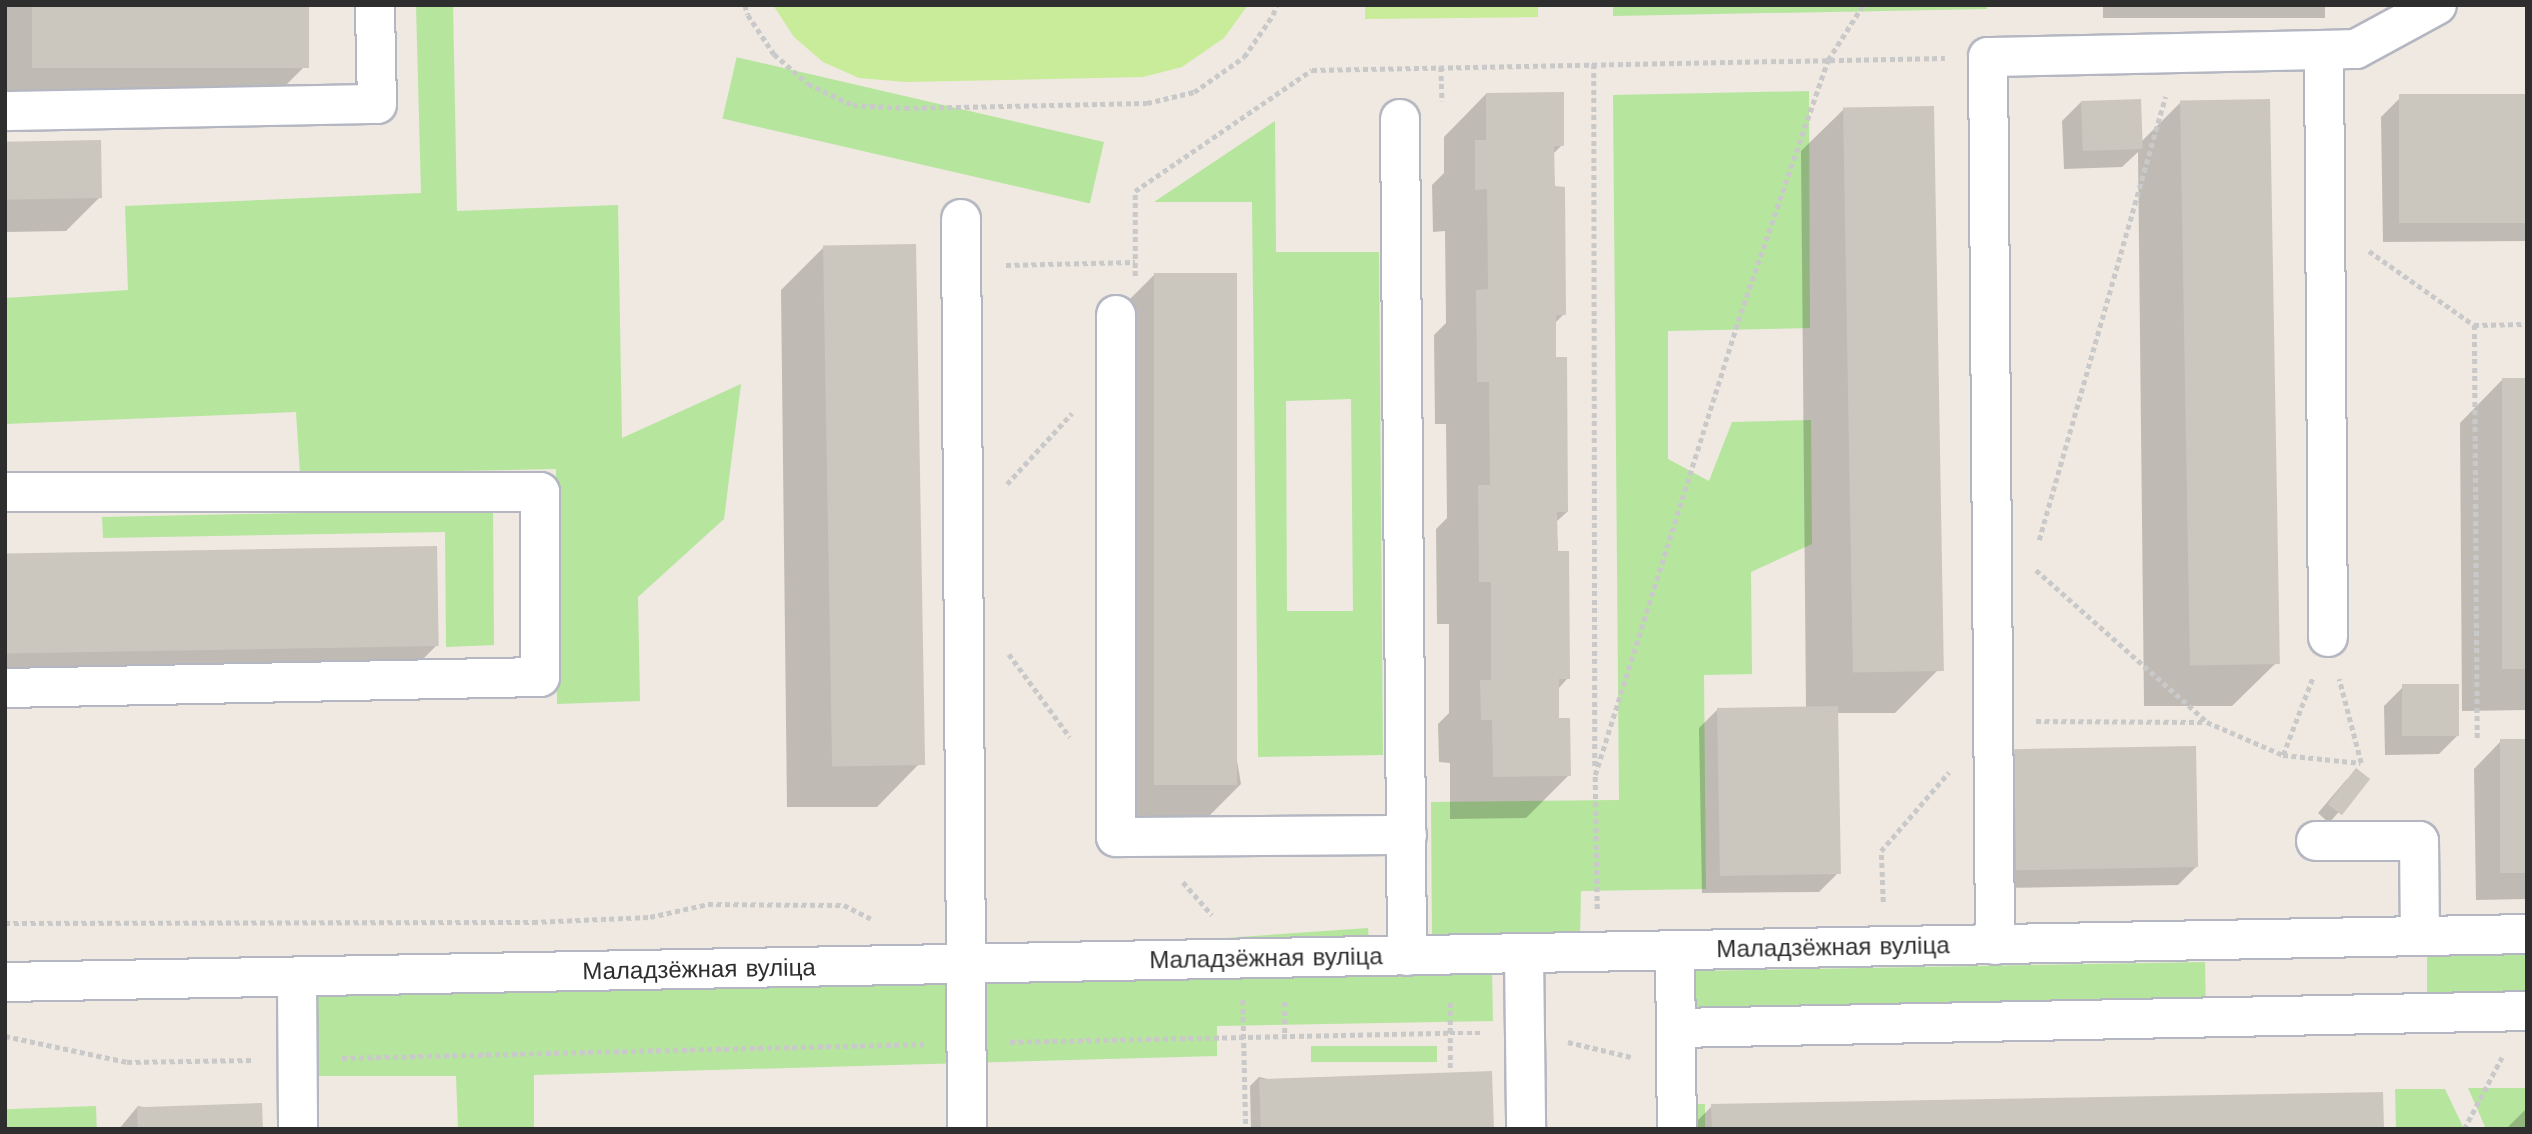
<!DOCTYPE html>
<meta charset="utf-8">
<style>
body{margin:0}
#map{position:relative;width:2532px;height:1134px;overflow:hidden;background:#efe9e1;font-family:"Work Sans",sans-serif}
div>[style]{position:absolute}
.green>*{inset:0;background:#b6e59e;transform-origin:0 0}
.pitch>*{inset:0;background:#c9ec9a}
.shadow>*{inset:0;background:#0003;transform-origin:0 0}
.building>*{inset:0;background:#cbc7bf;transform-origin:0 0}
.path>*{height:4.5px;margin-top:-2.25px;transform-origin:0;background:repeating-linear-gradient(90deg,#c9c9c9 0 5px,transparent 0 8.5px)}
.roads{filter:drop-shadow(2px 0 #b4b7c1) drop-shadow(-2px 0 #b4b7c1) drop-shadow(0 2px #b4b7c1) drop-shadow(0 -2px #b4b7c1)}
.minor>*{height:38px;margin:-19px;padding:0 19px;transform-origin:19px;border-radius:19px;background:#fff}
span{translate:-50% -50%;white-space:nowrap;text-align:center;line-height:1.15;-webkit-text-stroke:5px #fff;paint-order:stroke}
.street-label{font-size:24px;color:#2e2e2e}
.frame{position:absolute;inset:0;border:7px solid #2e2e2e;pointer-events:none}
</style>
<div id="map">
<div class="green">
<i style="clip-path:polygon(416px 5px,453px 5px,457px 211px,618px 205px,622px 438px,741px 384px,724px 519px,638px 597px,640px 701px,557px 704px,556px 469px,300px 474px,296px 412px,5px 424px,5px 298px,128px 290px,125px 206px,421px 193px)"></i>
<i style="clip-path:polygon(1613px 5px,1987px 5px,1987px 9px,1613px 16px)"></i>
<i style="clip-path:polygon(1809px 91px,1810px 328px,1668px 331px,1668px 459px,1709px 481px,1732px 422px,1811px 420px,1812px 544px,1751px 572px,1752px 674px,1704px 675px,1706px 889px,1581px 891px,1580px 938px,1432px 940px,1431px 802px,1619px 800px,1613px 95px)"></i>
<i style="clip-path:polygon(evenodd,1275px 121px,1276px 252px,1379px 252px,1383px 755px,1258px 757px,1252px 202px,1154px 202px,1275px 121px,1351px 399px,1353px 611px,1287px 611px,1286px 401px,1351px 399px)"></i>
<i style="left:1104px;top:142px;width:63px;height:377px;rotate:103deg"></i>
<i style="clip-path:polygon(493px 509px,494px 645px,446px 647px,445px 532px,103px 538px,102px 517px)"></i>
<i style="left:1368px;top:928px;width:14px;height:391px;rotate:86deg"></i>
<i style="left:2527px;top:949px;width:52px;height:100px;rotate:90deg"></i>
<i style="left:2205px;top:962px;width:44px;height:514px;rotate:89deg"></i>
<i style="clip-path:polygon(1492px 969px,1493px 1021px,1217px 1026px,1217px 1056px,534px 1075px,534px 1129px,458px 1129px,456px 1076px,312px 1076px,313px 993px)"></i>
<i style="left:1437px;top:1046px;width:16px;height:126px;rotate:90deg"></i>
<i style="clip-path:polygon(2468px 1088px,2527px 1088px,2527px 1129px,2486px 1129px)"></i>
<i style="clip-path:polygon(2395px 1089px,2445px 1089px,2464px 1129px,2396px 1129px)"></i>
<i style="left:1692px;top:1104px;width:13px;height:25px"></i>
<i style="left:96px;top:1106px;width:23px;height:91px;rotate:88deg"></i>
</div>
<div class="pitch">
<i style="clip-path:polygon(773px 5px,1248px 5px,1224px 38px,1182px 67px,1143px 77px,906px 82px,859px 78px,823px 62px,794px 37px)"></i>
<i style="clip-path:polygon(1365px 5px,1538px 5px,1538px 17px,1365px 19px)"></i>
</div>
<div class="shadow">
<i style="clip-path:polygon(5px 5px,307px 5px,308px 63px,274px 97px,5px 101px)"></i>
<i style="left:2103px;top:5px;width:222px;height:13px"></i>
<i style="clip-path:polygon(1486px 94px,1562px 145px,1552px 155px,1564px 314px,1554px 324px,1555px 359px,1567px 512px,1556px 522px,1568px 678px,1558px 689px,1558px 720px,1569px 775px,1526px 818px,1450px 819px,1450px 763px,1439px 762px,1438px 724px,1449px 713px,1449px 624px,1437px 624px,1436px 529px,1447px 518px,1446px 424px,1435px 424px,1434px 335px,1446px 323px,1445px 231px,1433px 232px,1432px 185px,1444px 173px,1444px 137px)"></i>
<i style="clip-path:polygon(2527px 96px,2527px 241px,2383px 242px,2381px 117px,2400px 98px)"></i>
<i style="clip-path:polygon(2081px 102px,2141px 142px,2181px 102px,2275px 664px,2232px 706px,2144px 706px,2138px 152px,2122px 167px,2064px 169px,2062px 121px)"></i>
<i style="clip-path:polygon(1844px 109px,1938px 670px,1895px 713px,1836px 713px,1838px 873px,1819px 892px,1702px 893px,1699px 728px,1718px 709px,1806px 708px,1801px 151px)"></i>
<i style="clip-path:polygon(5px 143px,100px 197px,66px 231px,5px 232px)"></i>
<i style="clip-path:polygon(824px 247px,919px 764px,877px 807px,787px 807px,781px 290px)"></i>
<i style="clip-path:polygon(1154px 275px,1241px 784px,1198px 827px,1117px 827px,1112px 317px)"></i>
<i style="clip-path:polygon(2502px 380px,2527px 380px,2527px 710px,2462px 711px,2460px 423px)"></i>
<i style="clip-path:polygon(5px 557px,437px 645px,418px 664px,5px 673px)"></i>
<i style="clip-path:polygon(2403px 687px,2458px 735px,2439px 754px,2385px 755px,2384px 706px)"></i>
<i style="clip-path:polygon(2501px 741px,2527px 741px,2527px 899px,2476px 900px,2474px 769px)"></i>
<i style="clip-path:polygon(2015px 751px,2197px 866px,2178px 885px,1999px 888px,1996px 770px)"></i>
<i style="clip-path:polygon(2347px 779px,2367px 780px,2329px 823px,2318px 813px)"></i>
<i style="clip-path:polygon(1259px 1077px,1492px 1129px,1251px 1129px,1250px 1086px)"></i>
<i style="clip-path:polygon(138px 1106px,261px 1129px,119px 1129px)"></i>
<i style="clip-path:polygon(1712px 1106px,2382px 1129px,1689px 1129px)"></i>
<i style="clip-path:polygon(2527px 1108px,2527px 1129px,2506px 1129px)"></i>
</div>
<div class="building">
<i style="left:32px;top:5px;width:277px;height:63px"></i>
<i style="clip-path:polygon(1564px 92px,1564px 146px,1554px 146px,1555px 186px,1565px 187px,1566px 315px,1556px 315px,1556px 357px,1567px 357px,1568px 512px,1557px 512px,1558px 551px,1569px 551px,1570px 679px,1559px 679px,1559px 718px,1570px 718px,1571px 776px,1493px 777px,1492px 720px,1481px 720px,1480px 680px,1491px 680px,1491px 582px,1479px 582px,1478px 485px,1490px 485px,1489px 382px,1477px 382px,1476px 290px,1488px 289px,1487px 189px,1475px 190px,1475px 140px,1486px 140px,1486px 93px)"></i>
<i style="left:2527px;top:94px;width:129px;height:128px;rotate:90deg"></i>
<i style="left:2141px;top:99px;width:50px;height:60px;rotate:88deg"></i>
<i style="left:2270px;top:99px;width:565px;height:90px;rotate:89deg"></i>
<i style="left:1934px;top:106px;width:565px;height:91px;rotate:89deg"></i>
<i style="left:101px;top:140px;width:58px;height:96px;rotate:89deg"></i>
<i style="left:916px;top:244px;width:521px;height:93px;rotate:89deg"></i>
<i style="left:1154px;top:273px;width:83px;height:512px"></i>
<i style="left:2502px;top:378px;width:25px;height:291px"></i>
<i style="left:437px;top:546px;width:100px;height:432px;rotate:89deg"></i>
<i style="left:2459px;top:684px;width:52px;height:57px;rotate:90deg"></i>
<i style="left:1838px;top:706px;width:168px;height:121px;rotate:89deg"></i>
<i style="left:2527px;top:739px;width:134px;height:27px;rotate:90deg"></i>
<i style="left:2196px;top:746px;width:121px;height:182px;rotate:89deg"></i>
<i style="left:2356px;top:768px;width:18px;height:46px;rotate:38deg"></i>
<i style="left:1492px;top:1071px;width:58px;height:233px;rotate:88deg"></i>
<i style="clip-path:polygon(2383px 1092px,2384px 1129px,1712px 1129px,1711px 1104px)"></i>
<i style="left:262px;top:1103px;width:26px;height:125px;rotate:88deg"></i>
</div>
<div class="path">
<i style="left:745px;top:5px;width:10px;rotate:73deg"></i>
<i style="left:748px;top:15px;width:47px;rotate:56.3deg"></i>
<i style="left:774px;top:54px;width:45px;rotate:41.4deg"></i>
<i style="left:808px;top:84px;width:50px;rotate:25deg"></i>
<i style="left:853px;top:105px;width:52px;rotate:3.3deg"></i>
<i style="left:905px;top:108px;width:242px;rotate:-1.2deg"></i>
<i style="left:1147px;top:103px;width:48px;rotate:-13.2deg"></i>
<i style="left:1194px;top:92px;width:61px;rotate:-35deg"></i>
<i style="left:1244px;top:57px;width:51px;rotate:-55.4deg"></i>
<i style="left:1273px;top:15px;width:10px;rotate:-73deg"></i>
<i style="left:1594px;top:64px;width:706px;rotate:89.92deg"></i>
<i style="left:1441px;top:67px;width:34px;rotate:88deg"></i>
<i style="left:2369px;top:251px;width:128px;rotate:35.2deg"></i>
<i style="left:1006px;top:265px;width:129px;rotate:-1.3deg"></i>
<i style="left:1135px;top:276px;width:85px;rotate:-90deg"></i>
<i style="left:1135px;top:191px;width:214px;rotate:-34.4deg"></i>
<i style="left:1312px;top:70px;width:633px;rotate:-1.09deg"></i>
<i style="left:1007px;top:484px;width:96px;rotate:-47.5deg"></i>
<i style="left:2039px;top:540px;width:461px;rotate:-74.1deg"></i>
<i style="left:2036px;top:570px;width:229px;rotate:41.6deg"></i>
<i style="left:2207px;top:722px;width:83px;rotate:23.5deg"></i>
<i style="left:2283px;top:755px;width:78px;rotate:5.9deg"></i>
<i style="left:2361px;top:763px;width:87px;rotate:-104.7deg"></i>
<i style="left:1009px;top:654px;width:103px;rotate:53.7deg"></i>
<i style="left:2036px;top:721px;width:170px;rotate:0.3deg"></i>
<i style="left:2477px;top:738px;width:413px;rotate:-90.4deg"></i>
<i style="left:2474px;top:325px;width:53px;rotate:-1.1deg"></i>
<i style="left:2283px;top:755px;width:84px;rotate:-69deg"></i>
<i style="left:1183px;top:882px;width:44px;rotate:48.7deg"></i>
<i style="left:1883px;top:902px;width:51px;rotate:-92.2deg"></i>
<i style="left:1881px;top:851px;width:104px;rotate:-49.3deg"></i>
<i style="left:1597px;top:909px;width:134px;rotate:-90.9deg"></i>
<i style="left:1595px;top:775px;width:476px;rotate:-72.5deg"></i>
<i style="left:1738px;top:321px;width:276px;rotate:-71deg"></i>
<i style="left:1828px;top:60px;width:65px;rotate:-57.5deg"></i>
<i style="left:5px;top:923px;width:528px;rotate:-0.11deg"></i>
<i style="left:533px;top:922px;width:117px;rotate:-2.4deg"></i>
<i style="left:650px;top:917px;width:59px;rotate:-12.6deg"></i>
<i style="left:708px;top:904px;width:136px;rotate:0.4deg"></i>
<i style="left:844px;top:905px;width:30px;rotate:27deg"></i>
<i style="left:1243px;top:1000px;width:129px;rotate:88.7deg"></i>
<i style="left:1285px;top:1002px;width:34px;rotate:90deg"></i>
<i style="left:5px;top:1036px;width:125px;rotate:12deg"></i>
<i style="left:127px;top:1062px;width:126px;rotate:-0.9deg"></i>
<i style="left:1010px;top:1042px;width:440px;rotate:-1.2deg"></i>
<i style="left:1450px;top:1033px;width:34px;rotate:-90deg"></i>
<i style="left:1568px;top:1042px;width:65px;rotate:13.4deg"></i>
<i style="left:342px;top:1058px;width:582px;rotate:-1.38deg"></i>
<i style="left:1450px;top:1068px;width:35px;rotate:-90deg"></i>
<i style="left:1450px;top:1033px;width:30px"></i>
<i style="left:2464px;top:1129px;width:81px;rotate:-62.2deg"></i>
</div>
<div class="roads">
<div class="minor">
<i style="left:5px;top:111px;width:372px;rotate:-1.1deg"></i>
<i style="left:377px;top:104px;width:99px;rotate:-91.2deg"></i>
<i style="left:1400px;top:119px;width:837px;rotate:89.52deg"></i>
<i style="left:961px;top:219px;width:910px;rotate:89.62deg"></i>
<i style="left:1116px;top:315px;width:522px;rotate:90deg"></i>
<i style="left:1116px;top:837px;width:291px;rotate:-0.4deg"></i>
<i style="left:5px;top:492px;width:535px"></i>
<i style="left:540px;top:492px;width:185px;rotate:90deg"></i>
<i style="left:540px;top:677px;width:535px;rotate:178.82deg"></i>
<i style="left:2328px;top:637px;width:587px;rotate:-90.39deg"></i>
<i style="left:2324px;top:50px;width:32px;rotate:-2deg"></i>
<i style="left:2356px;top:49px;width:92px;rotate:-28.5deg"></i>
<i style="left:2316px;top:841px;width:103px"></i>
<i style="left:2419px;top:841px;width:95px;rotate:89.4deg"></i>
<i style="left:1995px;top:945px;width:888px;rotate:-90.45deg"></i>
<i style="left:1988px;top:57px;width:336px;rotate:-1.2deg"></i>
<i style="left:1675px;top:952px;width:177px;rotate:89.4deg"></i>
<i style="left:1524px;top:954px;width:175px;rotate:89.3deg"></i>
<i style="left:297px;top:979px;width:150px;rotate:89.6deg"></i>
<i style="left:5px;top:982px;width:2522px;rotate:-1.09deg"></i>
<i style="left:1676px;top:1028px;width:851px;rotate:-1.14deg"></i>
</div>
</div>
<div class="street-label">
<span style="left:1833px;top:948px;rotate:-1deg">Маладзёжная вуліца</span>
<span style="left:1266px;top:959px;rotate:-1deg">Маладзёжная вуліца</span>
<span style="left:699px;top:970px;rotate:-1deg">Маладзёжная вуліца</span>
</div>
<div class="frame"></div>
</div>
